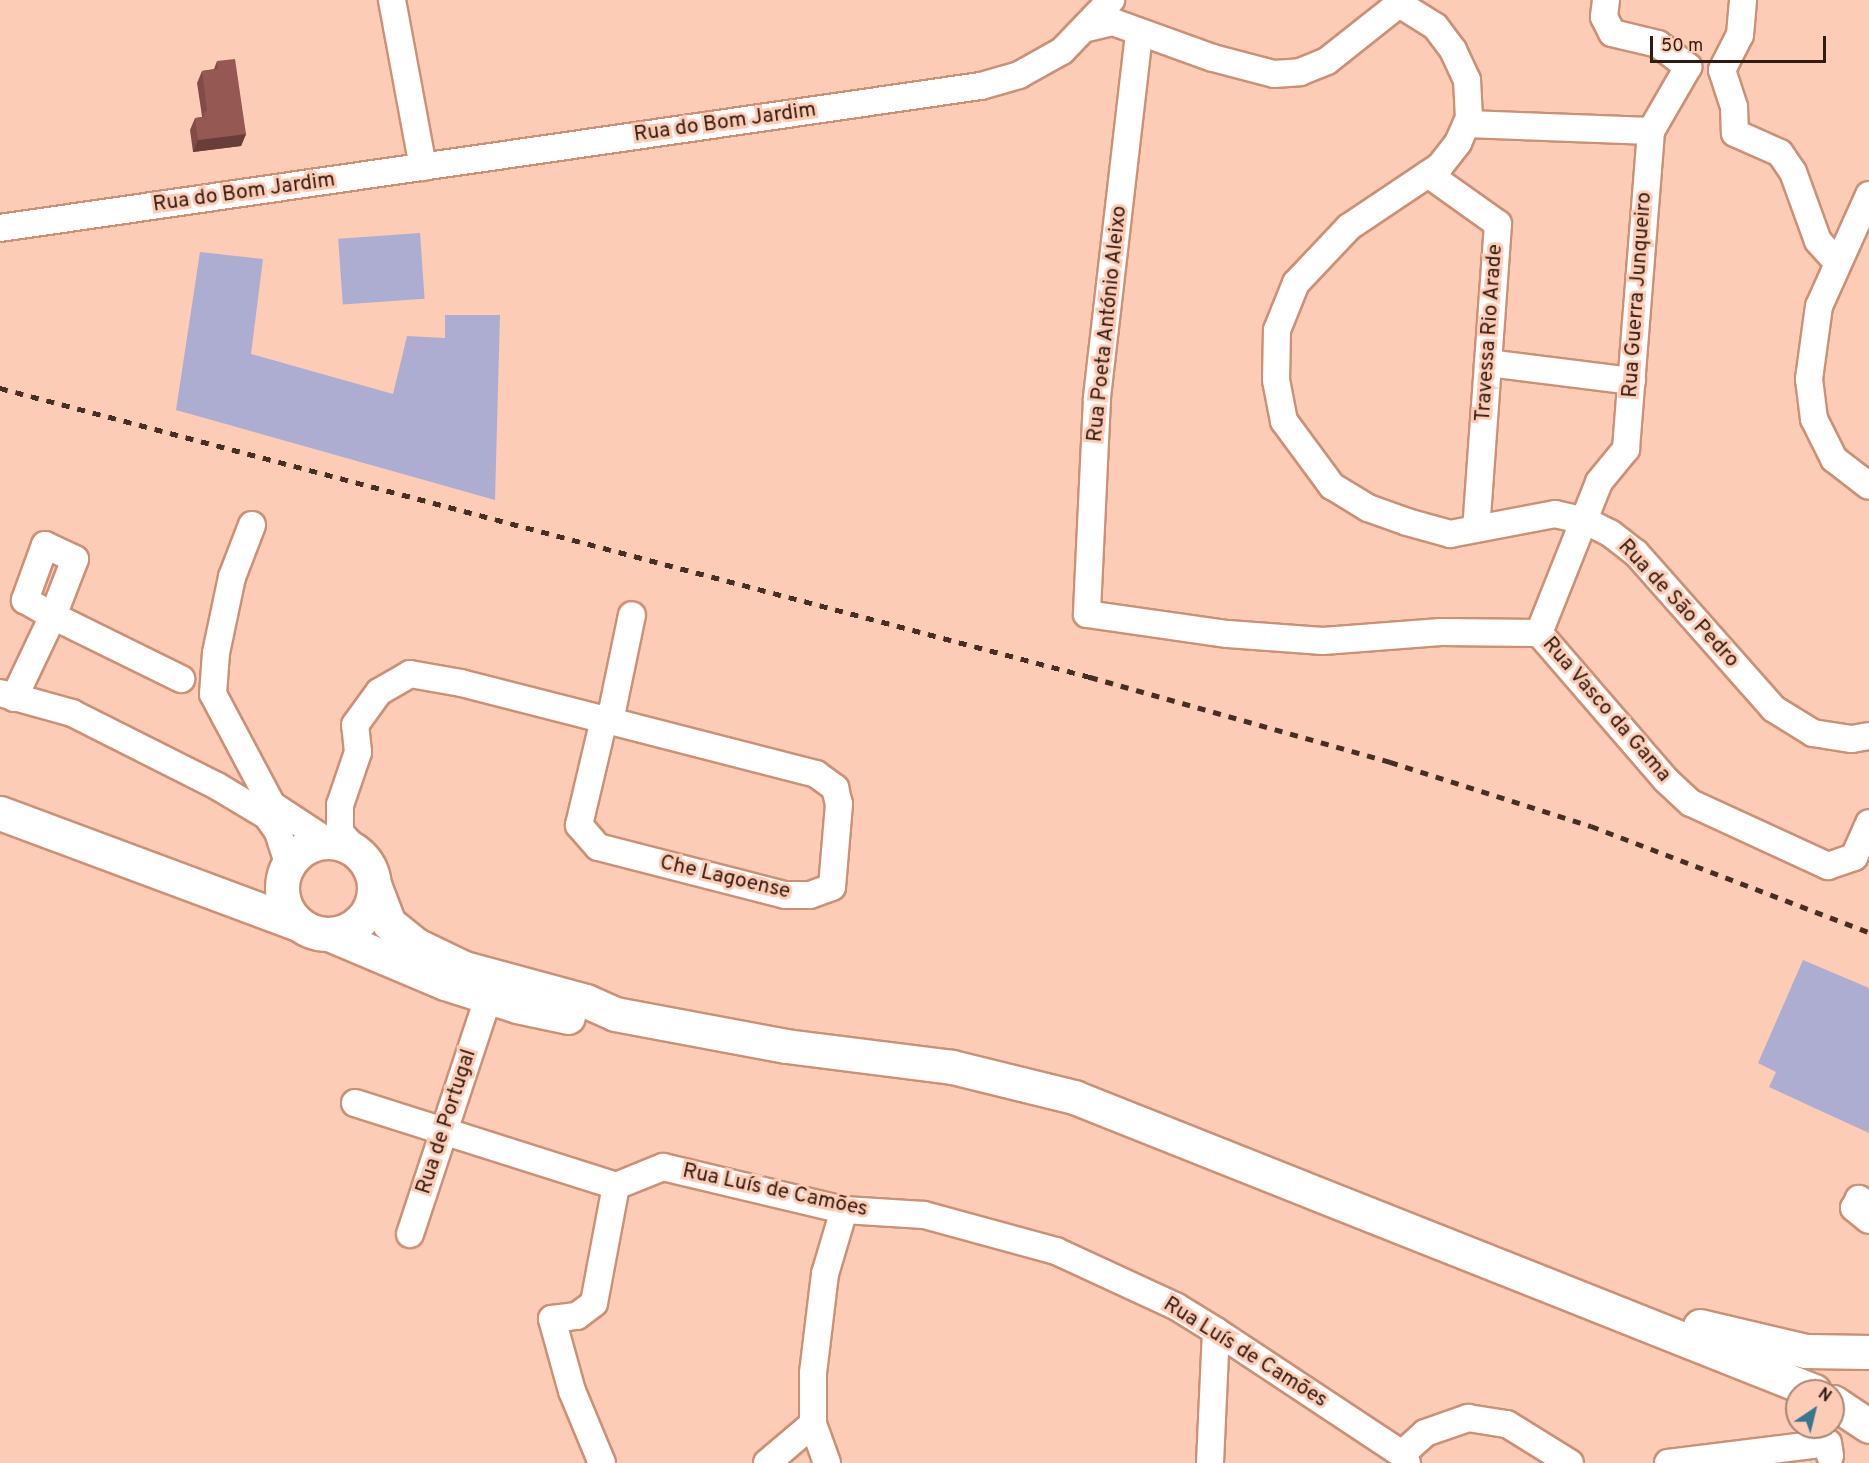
<!DOCTYPE html>
<meta charset="utf-8">
<style>
body{margin:0}
#map{position:relative;width:1869px;height:1463px;overflow:hidden;background:#fdccb6;font-family:Overpass,sans-serif}
div>[style]{position:absolute}
.green>*{inset:0;background:#adadd2;transform-origin:0 0}
.roads{filter:drop-shadow(2px 0 #ca9177) drop-shadow(-2px 0 #ca9177) drop-shadow(0 2px #ca9177) drop-shadow(0 -2px #ca9177)}
.street>*{height:26px;margin:-13px;padding:0 13px;transform-origin:13px;border-radius:13px;background:#fff}
.secondary>*{height:33px;margin:-16.5px;padding:0 16.5px;transform-origin:16.5px;border-radius:16.5px;background:#fff}
.secondary>.ring{margin:-16.5px;padding:0;box-sizing:content-box;background:none;border:33px solid #fff;border-radius:50%}
.rail>*{height:4.5px;margin-top:-2.25px;transform-origin:0;background:repeating-linear-gradient(90deg,#462e22 0 8px,transparent 0 16px)}
.wall>*{inset:0;background:#814c47}
.shaded-wall>*{inset:0;background:#693e3a}
.building>*{inset:0;background:#965853}
span{translate:-50% -50%;white-space:nowrap;text-align:center;line-height:1.15;-webkit-text-stroke:6px #fdccb6;paint-order:stroke}
.street-label{font-size:21px;color:#311b11}
.north{position:absolute;left:1785px;top:1379px;width:60px;height:60px;box-sizing:border-box;background:#fdccb6;border:2px solid #ab8574;border-radius:50%;rotate:35deg;font-size:16px;font-weight:700;line-height:24px;text-align:center;color:#311b11}
.north::after{content:'';display:block;margin:auto;width:21px;height:27px;background:#3a768d;clip-path:polygon(50% 0,100% 100%,50% 72%,0 100%)}
.scale{position:absolute;left:1650px;top:36px;width:176px;height:27px;box-sizing:border-box;border:3px solid #311b11;border-top:0;padding-left:8px;font-size:18px;line-height:21px;white-space:nowrap;color:#311b11;-webkit-text-stroke:4px #fdccb6;paint-order:stroke}
</style>
<div id="map">
<div class="green">
<i style="left:420px;top:233px;width:66px;height:82px;rotate:86deg"></i>
<i style="clip-path:polygon(200px 252px,263px 259px,251px 354px,393px 394px,407px 336px,445px 338px,445px 315px,500px 315px,495px 500px,176px 410px)"></i>
<i style="clip-path:polygon(1803px 960px,1869px 988px,1869px 1133px,1769px 1087px,1776px 1072px,1758px 1063px)"></i>
</div>
<div class="roads">
<div class="street">
<i style="left:392px;top:0;width:170px;rotate:79.5deg"></i>
<i style="left:1606px;top:0;width:17px;rotate:97deg"></i>
<i style="left:1604px;top:17px;width:18px;rotate:63deg"></i>
<i style="left:1612px;top:33px;width:47px;rotate:13.4deg"></i>
<i style="left:1658px;top:44px;width:38px;rotate:37deg"></i>
<i style="left:1401px;top:5px;width:40px;rotate:32deg"></i>
<i style="left:1435px;top:26px;width:30px;rotate:53deg"></i>
<i style="left:1453px;top:50px;width:33px;rotate:65deg"></i>
<i style="left:1467px;top:80px;width:38px;rotate:87deg"></i>
<i style="left:1469px;top:118px;width:27px;rotate:114deg"></i>
<i style="left:1458px;top:143px;width:29px;rotate:128deg"></i>
<i style="left:1440px;top:166px;width:110px;rotate:146.2deg"></i>
<i style="left:1349px;top:227px;width:77px;rotate:133.4deg"></i>
<i style="left:1296px;top:283px;width:51px;rotate:112deg"></i>
<i style="left:1277px;top:330px;width:50px;rotate:91.1deg"></i>
<i style="left:1276px;top:380px;width:42px;rotate:79deg"></i>
<i style="left:1284px;top:421px;width:81px;rotate:53.6deg"></i>
<i style="left:1332px;top:486px;width:42px;rotate:31.4deg"></i>
<i style="left:1368px;top:508px;width:41px;rotate:19.7deg"></i>
<i style="left:1407px;top:522px;width:45px;rotate:15.6deg"></i>
<i style="left:1450px;top:534px;width:107px;rotate:-10.8deg"></i>
<i style="left:1555px;top:514px;width:32px;rotate:13deg"></i>
<i style="left:1586px;top:521px;width:27px;rotate:27deg"></i>
<i style="left:1610px;top:533px;width:33px;rotate:38deg"></i>
<i style="left:1636px;top:553px;width:208px;rotate:48.5deg"></i>
<i style="left:1774px;top:709px;width:46px;rotate:31.6deg"></i>
<i style="left:1813px;top:733px;width:39px;rotate:9deg"></i>
<i style="left:1852px;top:739px;width:17px;rotate:-10deg"></i>
<i style="left:1087px;top:28px;width:27px;rotate:-13deg"></i>
<i style="left:1113px;top:22px;width:106px;rotate:19.8deg"></i>
<i style="left:1213px;top:58px;width:63px;rotate:14.7deg"></i>
<i style="left:1274px;top:74px;width:26px;rotate:-4deg"></i>
<i style="left:1300px;top:72px;width:29px;rotate:-22deg"></i>
<i style="left:1327px;top:61px;width:98px;rotate:-38.4deg"></i>
<i style="left:1139px;top:34px;width:367px;rotate:96.6deg"></i>
<i style="left:1097px;top:399px;width:215px;rotate:92.7deg"></i>
<i style="left:1087px;top:614px;width:142px;rotate:8.1deg"></i>
<i style="left:1228px;top:634px;width:95px;rotate:4.2deg"></i>
<i style="left:1323px;top:641px;width:118px;rotate:-4.4deg"></i>
<i style="left:1441px;top:632px;width:98px;rotate:0.6deg"></i>
<i style="left:1539px;top:633px;width:194px;rotate:49.2deg"></i>
<i style="left:1666px;top:780px;width:34px;rotate:43deg"></i>
<i style="left:1691px;top:803px;width:151px;rotate:24.7deg"></i>
<i style="left:1828px;top:866px;width:28px;rotate:-19deg"></i>
<i style="left:1854px;top:857px;width:37px;rotate:-66deg"></i>
<i style="left:1722px;top:70px;width:39px;rotate:72deg"></i>
<i style="left:1734px;top:107px;width:26px;rotate:88deg"></i>
<i style="left:1735px;top:133px;width:49px;rotate:24deg"></i>
<i style="left:1780px;top:153px;width:23px;rotate:56deg"></i>
<i style="left:1793px;top:172px;width:73px;rotate:70.1deg"></i>
<i style="left:1818px;top:241px;width:27px;rotate:48deg"></i>
<i style="left:1722px;top:70px;width:39px;rotate:-63deg"></i>
<i style="left:1740px;top:35px;width:35px;rotate:-85deg"></i>
<i style="left:1467px;top:124px;width:184px;rotate:2.2deg"></i>
<i style="left:1428px;top:174px;width:86px;rotate:35.5deg"></i>
<i style="left:1498px;top:224px;width:305px;rotate:94.1deg"></i>
<i style="left:1869px;top:195px;width:122px;rotate:114.2deg"></i>
<i style="left:1819px;top:306px;width:74px;rotate:97.8deg"></i>
<i style="left:1809px;top:379px;width:40px;rotate:82.9deg"></i>
<i style="left:1814px;top:419px;width:45px;rotate:63.4deg"></i>
<i style="left:1834px;top:459px;width:44px;rotate:37.6deg"></i>
<i style="left:0;top:228px;width:991px;rotate:-8.24deg"></i>
<i style="left:981px;top:86px;width:40px;rotate:-16deg"></i>
<i style="left:1019px;top:75px;width:49px;rotate:-29.2deg"></i>
<i style="left:1062px;top:51px;width:71px;rotate:-46.1deg"></i>
<i style="left:1488px;top:363px;width:145px;rotate:7.1deg"></i>
<i style="left:252px;top:525px;width:56px;rotate:111deg"></i>
<i style="left:232px;top:577px;width:78px;rotate:101.9deg"></i>
<i style="left:216px;top:653px;width:41px;rotate:94.2deg"></i>
<i style="left:213px;top:694px;width:126px;rotate:62deg"></i>
<i style="left:272px;top:805px;width:66px;rotate:33.2deg"></i>
<i style="left:1539px;top:633px;width:162px;rotate:-68.3deg"></i>
<i style="left:1599px;top:482px;width:43px;rotate:-50.7deg"></i>
<i style="left:1626px;top:449px;width:319px;rotate:-85.5deg"></i>
<i style="left:1651px;top:131px;width:74px;rotate:-60deg"></i>
<i style="left:0;top:693px;width:75px;rotate:15.5deg"></i>
<i style="left:72px;top:713px;width:162px;rotate:26.7deg"></i>
<i style="left:217px;top:786px;width:58px;rotate:31deg"></i>
<i style="left:267px;top:816px;width:19px;rotate:55deg"></i>
<i style="left:278px;top:832px;width:33px;rotate:72deg"></i>
<i style="left:14px;top:698px;width:91px;rotate:-64.6deg"></i>
<i style="left:53px;top:616px;width:61px;rotate:-68.9deg"></i>
<i style="left:75px;top:559px;width:33px;rotate:-155deg"></i>
<i style="left:45px;top:545px;width:59px;rotate:110deg"></i>
<i style="left:25px;top:600px;width:32px;rotate:30deg"></i>
<i style="left:53px;top:616px;width:143px;rotate:26.2deg"></i>
<i style="left:610px;top:721px;width:108px;rotate:-78.3deg"></i>
<i style="left:358px;top:852px;width:26px;rotate:-133deg"></i>
<i style="left:340px;top:833px;width:28px;rotate:-90deg"></i>
<i style="left:340px;top:805px;width:56px;rotate:-71.2deg"></i>
<i style="left:358px;top:752px;width:27px;rotate:-96deg"></i>
<i style="left:355px;top:725px;width:41px;rotate:-54deg"></i>
<i style="left:379px;top:692px;width:36px;rotate:-30deg"></i>
<i style="left:410px;top:674px;width:52px;rotate:10deg"></i>
<i style="left:461px;top:683px;width:154px;rotate:14.3deg"></i>
<i style="left:610px;top:721px;width:213px;rotate:14.4deg"></i>
<i style="left:816px;top:774px;width:24px;rotate:36deg"></i>
<i style="left:835px;top:788px;width:16px;rotate:76deg"></i>
<i style="left:839px;top:804px;width:83px;rotate:94.8deg"></i>
<i style="left:832px;top:887px;width:23px;rotate:160deg"></i>
<i style="left:810px;top:895px;width:25px;rotate:180deg"></i>
<i style="left:785px;top:895px;width:193px;rotate:-165.6deg"></i>
<i style="left:598px;top:847px;width:29px;rotate:-131deg"></i>
<i style="left:579px;top:825px;width:109px;rotate:-76.7deg"></i>
<i style="left:355px;top:1103px;width:274px;rotate:17.6deg"></i>
<i style="left:616px;top:1186px;width:51px;rotate:-22deg"></i>
<i style="left:663px;top:1167px;width:186px;rotate:13.4deg"></i>
<i style="left:844px;top:1210px;width:80px;rotate:3.6deg"></i>
<i style="left:924px;top:1215px;width:137px;rotate:15.3deg"></i>
<i style="left:1056px;top:1251px;width:133px;rotate:24.8deg"></i>
<i style="left:1177px;top:1307px;width:46px;rotate:31.6deg"></i>
<i style="left:1216px;top:1331px;width:223px;rotate:33.5deg"></i>
<i style="left:1402px;top:1454px;width:10px;rotate:61deg"></i>
<i style="left:1869px;top:1205px;width:12px;rotate:-149deg"></i>
<i style="left:1859px;top:1199px;width:10px;rotate:119deg"></i>
<i style="left:1854px;top:1208px;width:19px;rotate:39deg"></i>
<i style="left:410px;top:1234px;width:236px;rotate:-71.7deg"></i>
<i style="left:1402px;top:1454px;width:31px;rotate:-42deg"></i>
<i style="left:1425px;top:1433px;width:46px;rotate:-19.2deg"></i>
<i style="left:1468px;top:1418px;width:39px;rotate:9deg"></i>
<i style="left:1507px;top:1424px;width:74px;rotate:31.8deg"></i>
<i style="left:602px;top:1463px;width:78px;rotate:-112.6deg"></i>
<i style="left:572px;top:1391px;width:75px;rotate:-105.5deg"></i>
<i style="left:552px;top:1319px;width:25px;rotate:-7deg"></i>
<i style="left:577px;top:1316px;width:21px;rotate:-37deg"></i>
<i style="left:594px;top:1303px;width:119px;rotate:-79.4deg"></i>
<i style="left:767px;top:1463px;width:60px;rotate:-40.3deg"></i>
<i style="left:827px;top:1463px;width:41px;rotate:-109.7deg"></i>
<i style="left:813px;top:1424px;width:51px;rotate:-90deg"></i>
<i style="left:813px;top:1373px;width:100px;rotate:-83.1deg"></i>
<i style="left:825px;top:1274px;width:67px;rotate:-73.5deg"></i>
<i style="left:1210px;top:1463px;width:132px;rotate:-87.4deg"></i>
<i style="left:1668px;top:1463px;width:161px;rotate:-7.1deg"></i>
<i style="left:1828px;top:1443px;width:13px;rotate:81deg"></i>
</div>
<div class="secondary">
<i style="left:0;top:813px;width:319px;rotate:20.4deg"></i>
<i class="ring" style="left:282px;top:842px;width:59px;height:59px"></i>
<i style="left:375px;top:887px;width:39px;rotate:69deg"></i>
<i style="left:389px;top:923px;width:35px;rotate:39deg"></i>
<i style="left:416px;top:945px;width:53px;rotate:25.6deg"></i>
<i style="left:464px;top:968px;width:126px;rotate:15.1deg"></i>
<i style="left:586px;top:1001px;width:32px;rotate:24deg"></i>
<i style="left:615px;top:1014px;width:174px;rotate:10.6deg"></i>
<i style="left:786px;top:1046px;width:167px;rotate:7.2deg"></i>
<i style="left:952px;top:1067px;width:126px;rotate:13.8deg"></i>
<i style="left:1074px;top:1097px;width:796px;rotate:21.67deg"></i>
<i style="left:329px;top:934px;width:126px;rotate:22.9deg"></i>
<i style="left:445px;top:983px;width:76px;rotate:17.7deg"></i>
<i style="left:517px;top:1006px;width:52px;rotate:12.2deg"></i>
<i style="left:1700px;top:1326px;width:109px;rotate:13.3deg"></i>
<i style="left:1806px;top:1351px;width:63px;rotate:0.9deg"></i>
<i style="left:1833px;top:1402px;width:43px;rotate:33.7deg"></i>
</div>
</div>
<div class="rail">
<i style="left:0;top:388px;width:1128px;rotate:14.85deg"></i>
<i style="left:1090px;top:677px;width:312px;rotate:15.8deg"></i>
<i style="left:1390px;top:762px;width:211px;rotate:17.7deg"></i>
<i style="left:1591px;top:826px;width:298px;rotate:20.9deg"></i>
</div>
<div class="wall">
<i style="clip-path:polygon(217px 61px,246px 134px,241px 146px,193px 152px,190px 130px,195px 118px,202px 117px,202px 116px,197px 83px,202px 71px,214px 69px)"></i>
</div>
<div class="shaded-wall">
<i style="clip-path:polygon(246px 134px,241px 146px,193px 152px,198px 140px)"></i>
</div>
<div class="building">
<i style="clip-path:polygon(235px 59px,246px 134px,198px 140px,195px 118px,204px 117px,204px 112px,207px 111px,202px 71px,218px 69px,217px 61px)"></i>
</div>
<div class="street-label">
<span style="left:725px;top:123px;rotate:-8deg">Rua do Bom Jardim</span>
<span style="left:244px;top:193px;rotate:-8deg">Rua do Bom Jardim</span>
<span style="left:1638px;top:295px;rotate:-86deg">Rua Guerra Junqueiro</span>
<span style="left:1108px;top:324px;rotate:-84deg">Rua Poeta António Aleixo</span>
<span style="left:1490px;top:333px;rotate:-86deg">Travessa Rio Arade</span>
<span style="left:1678px;top:604px;rotate:47deg">Rua de São Pedro</span>
<span style="left:1606px;top:710px;rotate:49deg">Rua Vasco da Gama</span>
<span style="left:725px;top:878px;rotate:13deg">Che Lagoense</span>
<span style="left:447px;top:1122px;rotate:-72deg">Rua de Portugal</span>
<span style="left:775px;top:1191px;rotate:12deg">Rua Luís de Camões</span>
<span style="left:1245px;top:1353px;rotate:32deg">Rua Luís de Camões</span>
</div>
<div class="north">N</div>
<div class="scale">50 m</div>
</div>
